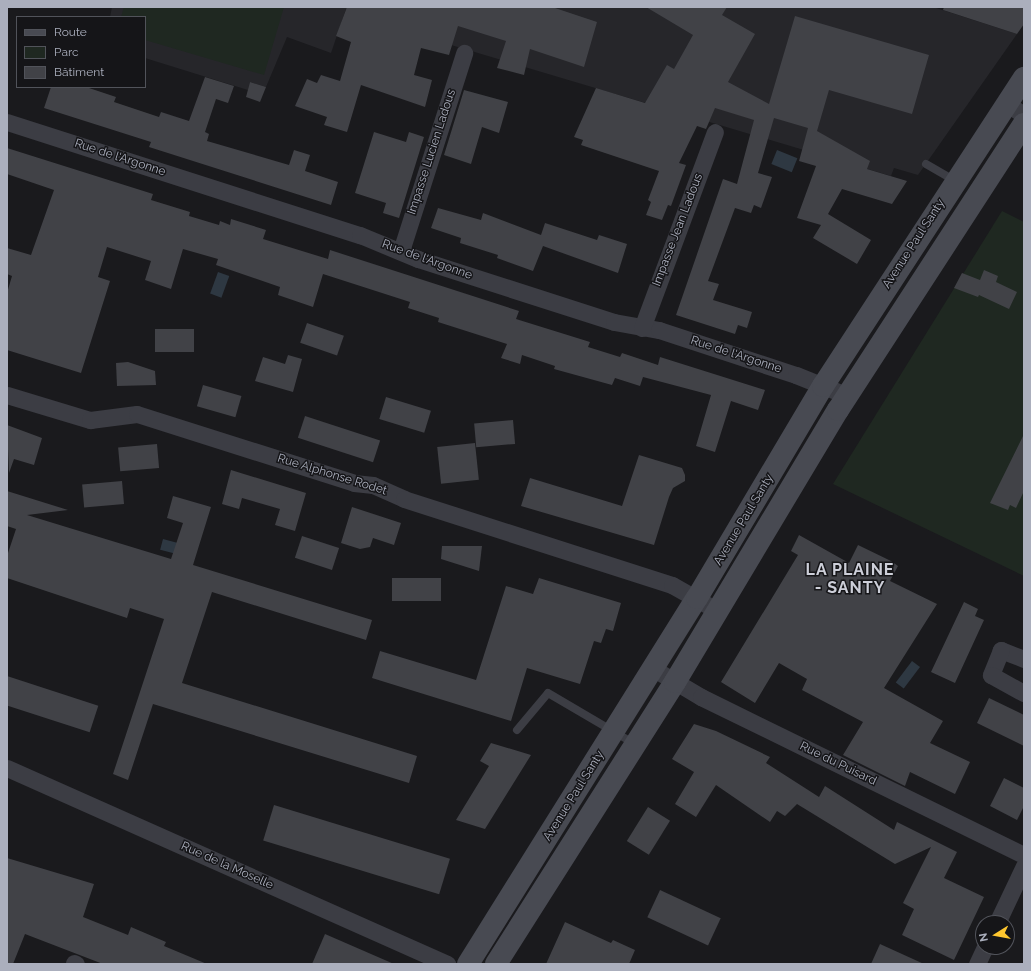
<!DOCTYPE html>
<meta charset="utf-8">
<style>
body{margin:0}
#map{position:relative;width:1031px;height:971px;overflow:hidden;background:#1a1a1d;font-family:Raleway,sans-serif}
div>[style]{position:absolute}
.built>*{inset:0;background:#26262a}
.green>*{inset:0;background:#1f2821}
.water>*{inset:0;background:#2e3842;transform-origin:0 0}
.building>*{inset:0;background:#414247;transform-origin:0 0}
.lane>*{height:8px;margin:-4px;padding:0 4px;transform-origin:4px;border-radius:4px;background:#3c3d44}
.street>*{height:17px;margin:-8.5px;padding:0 8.5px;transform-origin:8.5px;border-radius:8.5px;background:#3c3d44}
.secondary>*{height:22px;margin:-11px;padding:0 11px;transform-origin:11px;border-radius:11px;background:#484a52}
span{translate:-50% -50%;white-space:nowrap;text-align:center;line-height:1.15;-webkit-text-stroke:3px #151518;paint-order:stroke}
.street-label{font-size:12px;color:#abafbd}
.district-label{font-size:16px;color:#cdcfd9;font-weight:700;letter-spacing:1px}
.frame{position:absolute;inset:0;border:8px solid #abafbd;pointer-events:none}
.legend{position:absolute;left:16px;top:16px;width:130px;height:72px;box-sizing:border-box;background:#151518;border:1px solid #51535a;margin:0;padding:5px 7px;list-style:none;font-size:12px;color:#abafbd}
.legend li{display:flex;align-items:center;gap:8px;height:20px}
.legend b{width:20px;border:1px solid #51535a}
.north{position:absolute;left:975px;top:915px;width:40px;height:40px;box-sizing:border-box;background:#151518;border:1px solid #51535a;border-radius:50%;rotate:259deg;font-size:11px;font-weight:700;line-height:16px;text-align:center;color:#abafbd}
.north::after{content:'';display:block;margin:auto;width:14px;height:18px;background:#ffc72f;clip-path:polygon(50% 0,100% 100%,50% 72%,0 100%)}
</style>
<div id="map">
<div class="built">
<i style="clip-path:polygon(112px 7px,933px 7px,1017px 34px,918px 175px,894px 168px,891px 176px,414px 34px,346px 9px,331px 53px,287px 37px,266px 87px,250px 82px,248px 90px,145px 58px,145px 17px,110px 17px)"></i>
</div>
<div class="green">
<i style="clip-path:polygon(124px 7px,284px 7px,264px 75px,145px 40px,145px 17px,121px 17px)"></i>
<i style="clip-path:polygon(1002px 211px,1024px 222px,1024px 576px,833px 484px)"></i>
</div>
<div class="water">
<i style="left:777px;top:150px;width:22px;height:15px;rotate:22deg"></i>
<i style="left:218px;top:272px;width:12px;height:23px;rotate:20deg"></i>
<i style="left:163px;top:539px;width:24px;height:11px;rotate:15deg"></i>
<i style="left:912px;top:661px;width:10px;height:27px;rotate:37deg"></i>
</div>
<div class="building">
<i style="clip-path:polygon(347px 7px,552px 7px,597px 22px,584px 67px,530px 49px,524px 75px,497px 68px,506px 41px,458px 26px,449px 55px,421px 48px,414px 75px,432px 80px,425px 107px,361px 85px,347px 132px,324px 125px,327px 117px,295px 106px,307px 79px,317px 83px,321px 75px,340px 81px,351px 42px,336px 36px)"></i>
<i style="clip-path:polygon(646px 7px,727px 7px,722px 15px,755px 34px,728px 82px,769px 104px,795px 16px,929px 55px,912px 114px,829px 90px,817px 131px,870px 161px,867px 169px,907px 181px,892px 204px,842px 189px,828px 214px,871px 240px,857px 264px,813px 238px,821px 225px,797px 218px,816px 166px,799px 161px,808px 128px,774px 118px,758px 173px,772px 177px,761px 208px,754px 205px,751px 213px,735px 208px,708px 281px,719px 284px,713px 300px,752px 312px,747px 328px,738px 325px,735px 334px,676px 315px,723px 179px,737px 184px,754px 120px,715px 108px,706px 129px,697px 126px,679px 163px,686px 165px,671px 206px,668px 205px,662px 220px,646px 215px,651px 202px,648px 200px,659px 171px,581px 145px,583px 140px,574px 137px,596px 88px,645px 103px,667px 65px,674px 69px,693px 35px)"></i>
<i style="clip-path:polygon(944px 7px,1024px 7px,1024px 24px,1017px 34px,943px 10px)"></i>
<i style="clip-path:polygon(205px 77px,234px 86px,228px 103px,216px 99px,205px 132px,209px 134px,207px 141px,289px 165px,294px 150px,310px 155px,305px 171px,338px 182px,331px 205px,149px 147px,151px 142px,44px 108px,51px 87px,86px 87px,116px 97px,114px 102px,159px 117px,161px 112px,189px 121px)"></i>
<i style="clip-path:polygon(250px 82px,266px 87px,260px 102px,246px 97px)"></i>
<i style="clip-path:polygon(464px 90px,508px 102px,499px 133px,482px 127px,471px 164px,444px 155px)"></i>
<i style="clip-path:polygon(374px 132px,406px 142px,409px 132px,424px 137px,399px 218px,383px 213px,386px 203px,355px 193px)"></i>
<i style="clip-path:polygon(7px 148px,153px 194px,151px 200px,190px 212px,189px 216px,219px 225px,220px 221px,230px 225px,231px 219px,266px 230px,263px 239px,328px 259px,330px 250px,519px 311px,516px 319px,590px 342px,588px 347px,620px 357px,622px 353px,658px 365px,660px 357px,765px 390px,758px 410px,731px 401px,715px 452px,696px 446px,711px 395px,643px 377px,640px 386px,615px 378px,612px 385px,554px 369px,555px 366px,522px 355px,520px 364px,501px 358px,507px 344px,438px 322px,439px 318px,408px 308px,410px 302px,323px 274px,313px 307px,278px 295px,280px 287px,216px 265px,218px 259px,183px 249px,171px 289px,145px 280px,151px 261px,107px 247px,98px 277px,110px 281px,81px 373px,7px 350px,7px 293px,12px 276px,7px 274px,7px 248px,31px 255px,54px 190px,7px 174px)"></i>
<i style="clip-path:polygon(438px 208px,481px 220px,483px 213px,541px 235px,545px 223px,597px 240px,599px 235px,627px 244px,618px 273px,543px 246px,533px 271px,497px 258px,498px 255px,460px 243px,461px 238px,431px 228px)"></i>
<i style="clip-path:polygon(984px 270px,998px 276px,996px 282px,1017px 292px,1009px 309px,979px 295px,978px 297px,954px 288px,962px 273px,980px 280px)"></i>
<i style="left:307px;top:323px;width:39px;height:21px;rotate:19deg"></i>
<i style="left:155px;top:329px;width:39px;height:23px"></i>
<i style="clip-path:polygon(288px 355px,302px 359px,293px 392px,255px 381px,263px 357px,285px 364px)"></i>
<i style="clip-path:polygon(128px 362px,155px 371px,156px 385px,117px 386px,116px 363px)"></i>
<i style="left:203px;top:385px;width:40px;height:22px;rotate:16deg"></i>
<i style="left:386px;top:397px;width:47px;height:23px;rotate:17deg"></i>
<i style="left:305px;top:416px;width:79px;height:23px;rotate:18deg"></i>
<i style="left:513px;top:420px;width:24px;height:39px;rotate:85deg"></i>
<i style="clip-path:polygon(7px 425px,42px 438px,34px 465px,14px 459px,9px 473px)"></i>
<i style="clip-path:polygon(1024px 434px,1024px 491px,1016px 508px,1010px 505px,1008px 510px,990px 503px)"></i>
<i style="left:475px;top:443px;width:37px;height:38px;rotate:84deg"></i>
<i style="left:157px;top:444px;width:24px;height:39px;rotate:85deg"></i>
<i style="clip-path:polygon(639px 455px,682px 468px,685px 475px,685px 481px,673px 488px,669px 497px,654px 545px,521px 506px,530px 478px,622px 506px)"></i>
<i style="clip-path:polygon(231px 470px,306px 493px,295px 531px,275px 525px,280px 509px,242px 498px,239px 509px,222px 504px)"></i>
<i style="left:122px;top:481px;width:23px;height:40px;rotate:85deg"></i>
<i style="clip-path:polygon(7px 491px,68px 510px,27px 515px,171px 559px,183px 523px,167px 518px,173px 496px,211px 507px,193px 565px,372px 620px,366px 640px,212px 592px,182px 683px,417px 756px,409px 783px,153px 704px,128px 780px,113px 774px,164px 619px,130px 608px,127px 618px,7px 578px,7px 556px,16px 529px,7px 526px)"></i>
<i style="clip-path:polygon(352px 507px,401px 523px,394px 545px,373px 538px,370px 547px,360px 549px,341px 543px)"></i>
<i style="clip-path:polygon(799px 535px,849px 563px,858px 545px,891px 561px,898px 566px,890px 581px,937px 604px,884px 688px,943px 721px,930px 743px,970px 762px,955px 794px,910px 772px,905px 786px,843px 755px,863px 722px,802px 690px,807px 679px,779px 663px,755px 703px,721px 682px,798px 555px,791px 551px)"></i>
<i style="left:302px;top:536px;width:39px;height:23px;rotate:18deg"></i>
<i style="clip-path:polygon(442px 546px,482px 546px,479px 571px,441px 559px)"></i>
<i style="left:392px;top:578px;width:49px;height:23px"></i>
<i style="clip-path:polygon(539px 578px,621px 603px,613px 631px,606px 629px,601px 643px,594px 641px,580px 684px,527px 668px,511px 721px,372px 678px,380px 651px,476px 680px,506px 586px,533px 594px)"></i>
<i style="clip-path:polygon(964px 602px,978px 609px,975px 616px,984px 620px,955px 683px,931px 672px)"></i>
<i style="left:7px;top:676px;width:96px;height:28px;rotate:18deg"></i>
<i style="clip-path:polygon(989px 698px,1024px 715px,1024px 746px,977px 723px)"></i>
<i style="clip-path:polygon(694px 724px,716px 731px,770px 757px,766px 763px,819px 797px,825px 786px,894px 830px,897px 822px,957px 852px,944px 878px,984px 897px,954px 960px,902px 935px,914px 909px,903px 903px,931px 847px,895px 864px,797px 804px,785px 816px,777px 811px,770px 822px,716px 785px,696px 817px,675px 804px,694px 772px,672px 759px)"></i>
<i style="clip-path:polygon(491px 743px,531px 755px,485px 829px,456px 820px,489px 766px,480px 761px)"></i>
<i style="clip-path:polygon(1004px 778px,1024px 788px,1024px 806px,1017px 820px,990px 806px)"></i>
<i style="left:274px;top:805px;width:184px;height:37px;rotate:17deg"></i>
<i style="left:648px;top:807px;width:26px;height:40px;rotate:32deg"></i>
<i style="clip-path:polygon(7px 858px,94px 884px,83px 917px,128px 935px,131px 927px,166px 942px,164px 946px,207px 964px,103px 964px,25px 934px,13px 964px,7px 964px)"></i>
<i style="left:660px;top:890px;width:67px;height:30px;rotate:25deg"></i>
<i style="clip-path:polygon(565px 922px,611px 943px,613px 940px,635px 950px,629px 964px,546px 964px)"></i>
<i style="clip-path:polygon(325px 934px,394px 964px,312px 964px)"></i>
<i style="clip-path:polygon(880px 944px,924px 964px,871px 964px)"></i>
</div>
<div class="lane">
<i style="left:926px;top:164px;width:34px;rotate:30deg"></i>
<i style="left:517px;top:730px;width:48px;rotate:-50deg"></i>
<i style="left:548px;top:693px;width:101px;rotate:30.4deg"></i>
</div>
<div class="street">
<i style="left:1006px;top:103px;width:22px;rotate:34deg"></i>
<i style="left:7px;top:122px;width:371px;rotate:17.8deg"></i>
<i style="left:360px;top:235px;width:63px;rotate:22.5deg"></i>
<i style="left:418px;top:259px;width:206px;rotate:17.8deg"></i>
<i style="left:614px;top:322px;width:46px;rotate:10.1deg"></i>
<i style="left:659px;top:330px;width:144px;rotate:18.2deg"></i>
<i style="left:796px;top:375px;width:56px;rotate:22deg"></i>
<i style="left:401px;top:251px;width:208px;rotate:-72.3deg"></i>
<i style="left:642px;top:328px;width:209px;rotate:-69.6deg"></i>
<i style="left:7px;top:395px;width:87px;rotate:16.8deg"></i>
<i style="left:90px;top:420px;width:47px;rotate:-7.3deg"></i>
<i style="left:137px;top:414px;width:228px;rotate:17.6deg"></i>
<i style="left:354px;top:483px;width:19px;rotate:6deg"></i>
<i style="left:373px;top:485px;width:34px;rotate:24deg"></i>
<i style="left:404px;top:499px;width:281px;rotate:17.8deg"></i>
<i style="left:672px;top:585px;width:53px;rotate:29.5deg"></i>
<i style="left:1024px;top:659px;width:25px;rotate:-159deg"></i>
<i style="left:1001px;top:650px;width:27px;rotate:112deg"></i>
<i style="left:991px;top:675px;width:38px;rotate:29deg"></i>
<i style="left:654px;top:669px;width:55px;rotate:30.8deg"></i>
<i style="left:701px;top:697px;width:360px;rotate:26.1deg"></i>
<i style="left:7px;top:768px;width:482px;rotate:24deg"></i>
<i style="left:997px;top:923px;width:63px;rotate:-64.7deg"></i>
<i style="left:74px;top:963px;width:2px;rotate:27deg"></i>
<i style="left:977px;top:964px;width:19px;rotate:-65deg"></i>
</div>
<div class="secondary">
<i style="left:468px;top:964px;width:432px;rotate:-58deg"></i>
<i style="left:697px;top:598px;width:247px;rotate:-59.3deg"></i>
<i style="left:823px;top:386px;width:368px;rotate:-56.9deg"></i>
<i style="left:496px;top:964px;width:334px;rotate:-57.6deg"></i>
<i style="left:675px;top:682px;width:317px;rotate:-59.1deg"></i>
<i style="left:838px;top:410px;width:341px;rotate:-57deg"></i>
</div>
<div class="street-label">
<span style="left:432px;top:152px;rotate:-72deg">Impasse Lucien Ladous</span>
<span style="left:120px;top:158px;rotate:18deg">Rue de l'Argonne</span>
<span style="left:678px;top:230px;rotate:-69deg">Impasse Jean Ladous</span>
<span style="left:914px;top:244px;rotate:-57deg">Avenue Paul Santy</span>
<span style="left:427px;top:260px;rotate:20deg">Rue de l'Argonne</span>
<span style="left:736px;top:355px;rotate:18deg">Rue de l'Argonne</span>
<span style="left:332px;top:475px;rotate:17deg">Rue Alphonse Rodet</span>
<span style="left:744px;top:520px;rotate:-59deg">Avenue Paul Santy</span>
<span style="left:838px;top:764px;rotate:26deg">Rue du Puisard</span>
<span style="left:574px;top:796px;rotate:-58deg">Avenue Paul Santy</span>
<span style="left:227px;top:866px;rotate:24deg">Rue de la Moselle</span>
</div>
<div class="district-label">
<span style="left:850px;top:579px">LA PLAINE<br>- SANTY</span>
</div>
<div class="frame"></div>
<ul class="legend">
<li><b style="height:5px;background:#484a52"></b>Route</li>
<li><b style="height:11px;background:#1f2821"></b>Parc</li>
<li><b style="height:11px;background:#414247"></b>Bâtiment</li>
</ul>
<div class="north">N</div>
</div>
